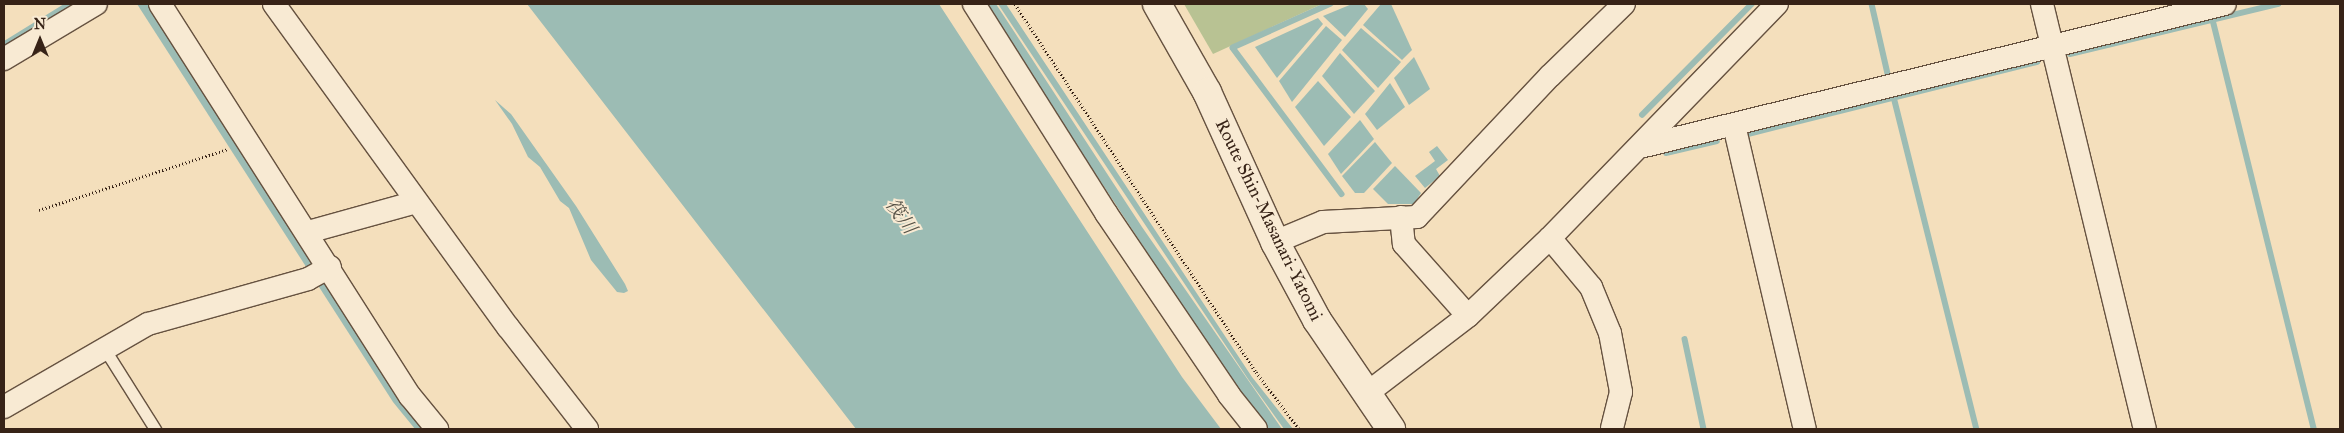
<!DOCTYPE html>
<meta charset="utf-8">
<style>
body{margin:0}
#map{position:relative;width:2344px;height:433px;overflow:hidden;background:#f4dfbc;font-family:"IM FELL Great Primer","Noto Serif JP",serif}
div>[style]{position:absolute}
.green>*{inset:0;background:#b8c293}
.water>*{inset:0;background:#9cbcb4}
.stream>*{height:5.5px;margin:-2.75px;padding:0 2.75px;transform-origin:2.75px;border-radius:2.75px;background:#9cbcb4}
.path>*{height:3px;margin-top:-1.5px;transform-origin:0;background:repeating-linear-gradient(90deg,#372317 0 1px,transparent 0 3.5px)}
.roads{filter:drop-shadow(1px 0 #665240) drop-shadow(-1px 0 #665240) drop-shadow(0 1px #665240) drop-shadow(0 -1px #665240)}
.lane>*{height:11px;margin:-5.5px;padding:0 5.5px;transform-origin:5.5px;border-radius:5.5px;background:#f8ead3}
.street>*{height:22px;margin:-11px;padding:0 11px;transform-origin:11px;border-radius:11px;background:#f8ead3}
.secondary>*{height:28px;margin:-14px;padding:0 14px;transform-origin:14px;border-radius:14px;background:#f8ead3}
span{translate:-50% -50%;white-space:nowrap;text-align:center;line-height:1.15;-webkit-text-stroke:4px #f8ead3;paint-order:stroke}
.street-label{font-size:18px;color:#372317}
.water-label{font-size:19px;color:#555146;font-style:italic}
.frame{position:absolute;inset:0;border:5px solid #372317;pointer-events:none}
.north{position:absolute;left:15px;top:15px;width:50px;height:50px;-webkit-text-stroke:4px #f8ead3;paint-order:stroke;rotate:0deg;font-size:14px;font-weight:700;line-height:20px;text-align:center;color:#372317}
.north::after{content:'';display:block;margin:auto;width:18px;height:22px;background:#372317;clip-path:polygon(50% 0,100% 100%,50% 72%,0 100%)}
</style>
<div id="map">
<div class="green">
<i style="clip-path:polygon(1184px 4px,1322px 4px,1213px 54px)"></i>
</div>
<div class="water">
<i style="clip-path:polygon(64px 4px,82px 4px,4px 51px,4px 41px)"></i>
<i style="clip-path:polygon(137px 4px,150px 4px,425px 429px,415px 429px,393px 402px)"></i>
<i style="clip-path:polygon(527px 4px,939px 4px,1182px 377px,1221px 429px,856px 429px)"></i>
<i style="clip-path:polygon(984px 4px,996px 4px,1142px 227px,1282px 429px,1269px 429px,1235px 386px)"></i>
<i style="clip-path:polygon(998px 4px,1006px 4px,1252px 377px,1293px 429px,1284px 429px,1248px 379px)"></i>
<i style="clip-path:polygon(1352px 4px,1364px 4px,1368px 9px,1345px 37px,1323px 16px)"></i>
<i style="clip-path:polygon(1381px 4px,1391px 4px,1412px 50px,1402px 60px,1363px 25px)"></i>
<i style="clip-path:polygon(1318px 18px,1323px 24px,1277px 78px,1255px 47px)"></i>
<i style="clip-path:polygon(1326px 26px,1342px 40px,1292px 102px,1279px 81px)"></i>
<i style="clip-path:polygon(1361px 28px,1401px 62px,1378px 88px,1342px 50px)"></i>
<i style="clip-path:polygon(1340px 53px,1375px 91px,1354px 114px,1322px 76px)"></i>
<i style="clip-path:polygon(1414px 57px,1430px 89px,1409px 105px,1394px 78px)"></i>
<i style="clip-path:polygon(1318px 81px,1351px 117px,1324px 146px,1295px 107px)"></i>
<i style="clip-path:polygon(1390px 83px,1405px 107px,1377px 130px,1365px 114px)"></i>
<i style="clip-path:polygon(495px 100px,511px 114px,576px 206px,625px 284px,628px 291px,624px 293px,617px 292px,591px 260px,569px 208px,560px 201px,540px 167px,528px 157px,512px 124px)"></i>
<i style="clip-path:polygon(1360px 120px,1374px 139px,1341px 174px,1328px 154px)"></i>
<i style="clip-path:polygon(1375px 142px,1392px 163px,1364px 193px,1355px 193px,1342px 176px)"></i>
<i style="clip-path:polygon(1437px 146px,1448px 160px,1436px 169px,1440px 176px,1425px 188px,1415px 176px,1435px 161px,1429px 152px)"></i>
<i style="clip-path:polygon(1395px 166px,1421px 193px,1414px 204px,1388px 204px,1373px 189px)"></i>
</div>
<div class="stream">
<i style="left:1331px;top:4px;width:107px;rotate:155.8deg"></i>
<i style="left:1233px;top:48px;width:182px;rotate:53.3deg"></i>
<i style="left:1872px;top:4px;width:72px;rotate:77.1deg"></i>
<i style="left:2213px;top:20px;width:421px;rotate:76.1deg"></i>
<i style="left:2070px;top:54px;width:214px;rotate:-13.5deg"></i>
<i style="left:1894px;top:97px;width:342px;rotate:76deg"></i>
<i style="left:1642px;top:115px;width:156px;rotate:-45.3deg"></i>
<i style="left:1748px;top:134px;width:298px;rotate:-14deg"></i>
<i style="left:1666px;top:153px;width:52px;rotate:-13.2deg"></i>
<i style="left:1685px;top:339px;width:92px;rotate:78.1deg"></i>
</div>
<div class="path">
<i style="left:1015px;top:4px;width:440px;rotate:56.8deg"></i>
<i style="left:1256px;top:372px;width:71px;rotate:53deg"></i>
<i style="left:39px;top:210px;width:199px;rotate:-17.9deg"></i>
</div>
<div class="roads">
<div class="lane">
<i style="left:104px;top:348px;width:96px;rotate:57.8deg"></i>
</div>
<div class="street">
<i style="left:160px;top:4px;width:465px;rotate:57.5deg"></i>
<i style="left:410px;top:396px;width:43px;rotate:50.7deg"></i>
<i style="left:274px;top:4px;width:399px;rotate:54.1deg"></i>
<i style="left:508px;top:327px;width:129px;rotate:52.2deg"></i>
<i style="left:974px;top:4px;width:247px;rotate:57.7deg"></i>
<i style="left:1106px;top:213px;width:220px;rotate:55.9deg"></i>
<i style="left:1229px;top:395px;width:43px;rotate:51.5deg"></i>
<i style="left:2042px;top:4px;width:437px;rotate:76.4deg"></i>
<i style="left:4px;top:59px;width:107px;rotate:-30.9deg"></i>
<i style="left:1734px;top:125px;width:312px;rotate:76.9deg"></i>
<i style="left:1640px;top:147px;width:602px;rotate:-13.74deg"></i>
<i style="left:1401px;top:217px;width:27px;rotate:84deg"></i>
<i style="left:1404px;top:244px;width:96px;rotate:48.4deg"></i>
<i style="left:308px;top:232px;width:112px;rotate:-15.5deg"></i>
<i style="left:1550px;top:238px;width:64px;rotate:50.1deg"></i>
<i style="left:1591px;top:287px;width:50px;rotate:67.6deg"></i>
<i style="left:1610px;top:333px;width:60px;rotate:79.4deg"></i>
<i style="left:1621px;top:392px;width:38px;rotate:104deg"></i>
<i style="left:1275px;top:242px;width:52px;rotate:-22.6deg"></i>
<i style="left:1323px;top:222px;width:94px;rotate:-3deg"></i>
<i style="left:1417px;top:217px;width:194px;rotate:-46.7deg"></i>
<i style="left:1550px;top:76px;width:103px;rotate:-44.2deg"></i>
<i style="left:1366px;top:394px;width:128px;rotate:-37.4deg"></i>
<i style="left:1468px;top:316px;width:113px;rotate:-43.6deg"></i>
<i style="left:1550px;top:238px;width:326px;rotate:-45.9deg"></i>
<i style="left:4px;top:407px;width:166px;rotate:-30deg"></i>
<i style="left:148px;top:324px;width:166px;rotate:-15.7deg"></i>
<i style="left:308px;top:279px;width:25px;rotate:-29deg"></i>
</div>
<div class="secondary">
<i style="left:1157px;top:4px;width:101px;rotate:60.4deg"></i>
<i style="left:1207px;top:92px;width:165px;rotate:65.6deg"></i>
<i style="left:1275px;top:242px;width:89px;rotate:61.7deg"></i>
<i style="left:1317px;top:320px;width:132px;rotate:55.8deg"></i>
</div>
</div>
<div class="street-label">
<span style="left:1269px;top:220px;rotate:64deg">Route Shin-Masanari-Yatomi</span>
</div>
<div class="water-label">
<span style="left:901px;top:216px;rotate:55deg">筏川</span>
</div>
<div class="frame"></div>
<div class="north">N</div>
</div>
